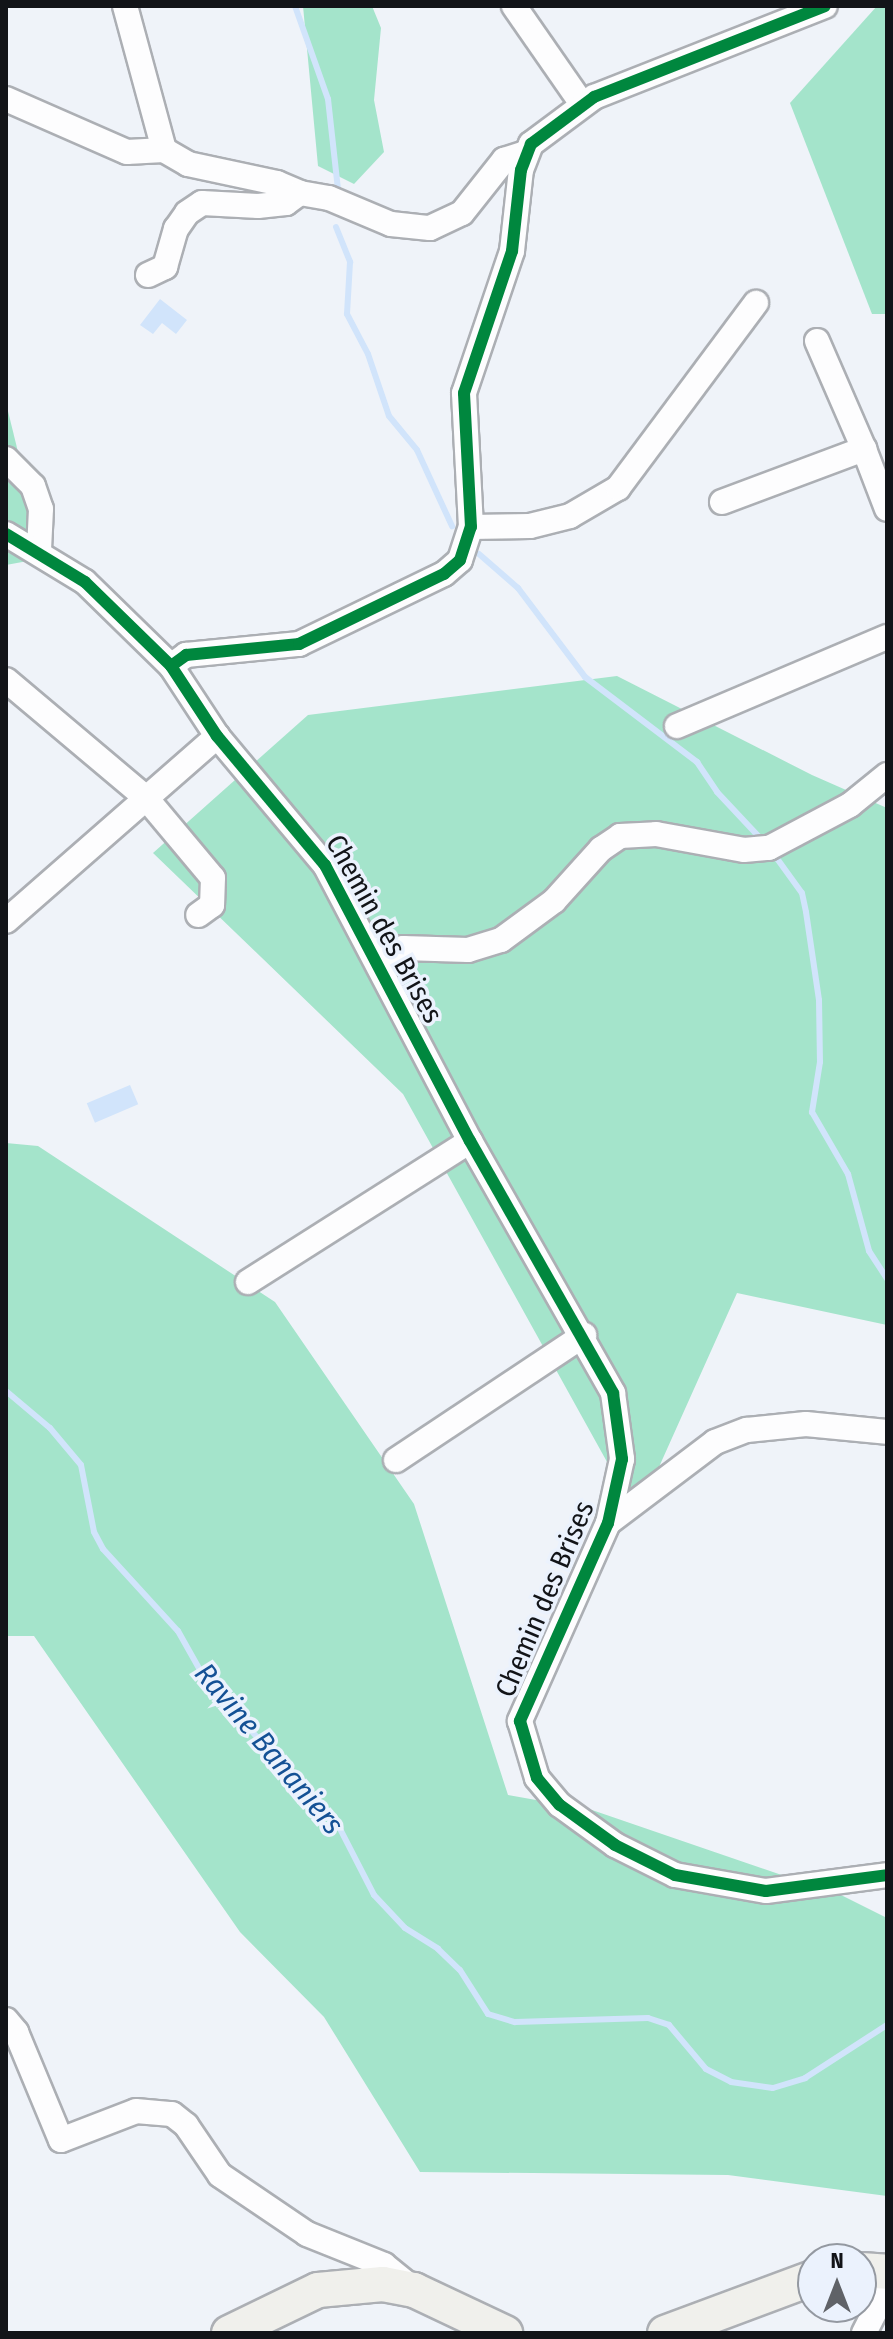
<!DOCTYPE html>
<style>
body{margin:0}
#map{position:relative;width:893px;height:2339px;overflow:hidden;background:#eff3f9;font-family:"Fira Sans Condensed",sans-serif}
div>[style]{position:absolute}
.forest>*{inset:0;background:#a4e4cb}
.water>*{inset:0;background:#d1e4fb;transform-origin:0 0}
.stream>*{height:6px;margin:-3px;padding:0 3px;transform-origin:3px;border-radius:3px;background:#d1e4fb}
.roads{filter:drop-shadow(2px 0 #acafb4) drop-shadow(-2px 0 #acafb4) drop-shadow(0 2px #acafb4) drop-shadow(0 -2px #acafb4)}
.street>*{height:24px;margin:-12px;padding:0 12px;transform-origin:12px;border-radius:12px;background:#fdfdfe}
.secondary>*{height:34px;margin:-17px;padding:0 17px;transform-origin:17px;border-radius:17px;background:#f0f0ec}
.cycleway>*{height:12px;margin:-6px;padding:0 6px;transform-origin:6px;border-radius:6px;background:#00873e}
span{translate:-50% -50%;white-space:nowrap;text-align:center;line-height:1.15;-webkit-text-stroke:7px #ebf2fd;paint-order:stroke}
.street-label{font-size:28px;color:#121418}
.water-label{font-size:30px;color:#145195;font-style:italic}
.frame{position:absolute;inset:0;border:8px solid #121418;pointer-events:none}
.north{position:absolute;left:797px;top:2243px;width:80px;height:80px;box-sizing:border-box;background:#ebf2fd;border:2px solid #9499a1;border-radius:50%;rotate:0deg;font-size:22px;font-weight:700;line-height:32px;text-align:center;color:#121418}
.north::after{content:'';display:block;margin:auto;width:28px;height:36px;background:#5f6267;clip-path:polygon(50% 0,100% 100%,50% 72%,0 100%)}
</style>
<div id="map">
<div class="forest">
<i style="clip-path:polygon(303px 6px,372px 6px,381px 28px,374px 100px,384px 152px,354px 184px,318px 166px)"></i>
<i style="clip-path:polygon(877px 6px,887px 6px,887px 314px,872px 314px,790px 103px)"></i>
<i style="clip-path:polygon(6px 403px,44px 558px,6px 565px)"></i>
<i style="clip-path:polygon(617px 676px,812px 775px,887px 808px,887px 1325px,737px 1293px,637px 1516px,403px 1094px,153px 853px,308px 715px)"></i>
<i style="clip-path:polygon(6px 1143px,38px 1146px,275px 1302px,414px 1504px,508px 1795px,592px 1810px,843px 1896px,887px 1918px,887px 2196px,728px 2175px,420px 2172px,324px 2017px,240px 1932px,34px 1636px,6px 1636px)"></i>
</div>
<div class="water">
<i style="clip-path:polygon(160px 299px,187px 320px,176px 334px,162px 323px,153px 334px,140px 325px)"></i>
<i style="left:130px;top:1085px;width:21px;height:47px;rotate:67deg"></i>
</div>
<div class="stream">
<i style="left:295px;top:6px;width:99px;rotate:70.5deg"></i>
<i style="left:328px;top:99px;width:92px;rotate:83.7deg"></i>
<i style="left:336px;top:227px;width:38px;rotate:68deg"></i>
<i style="left:350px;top:262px;width:52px;rotate:93.3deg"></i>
<i style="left:347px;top:314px;width:45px;rotate:62.3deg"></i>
<i style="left:368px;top:354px;width:65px;rotate:71.3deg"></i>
<i style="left:389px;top:416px;width:44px;rotate:50.5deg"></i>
<i style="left:417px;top:450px;width:84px;rotate:65.3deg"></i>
<i style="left:479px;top:554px;width:52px;rotate:41.1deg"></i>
<i style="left:518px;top:588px;width:111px;rotate:53deg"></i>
<i style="left:585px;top:677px;width:141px;rotate:37.2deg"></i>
<i style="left:697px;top:762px;width:36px;rotate:56deg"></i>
<i style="left:717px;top:792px;width:67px;rotate:46.8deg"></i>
<i style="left:773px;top:853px;width:49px;rotate:54.1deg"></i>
<i style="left:802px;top:893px;width:19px;rotate:78deg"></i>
<i style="left:806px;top:912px;width:89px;rotate:81.6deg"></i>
<i style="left:819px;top:1000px;width:62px;rotate:89.1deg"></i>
<i style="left:820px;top:1062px;width:51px;rotate:99.1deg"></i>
<i style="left:812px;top:1112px;width:72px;rotate:59.9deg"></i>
<i style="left:848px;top:1174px;width:80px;rotate:74.7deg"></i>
<i style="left:869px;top:1251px;width:33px;rotate:57deg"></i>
<i style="left:6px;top:1391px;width:57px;rotate:40.1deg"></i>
<i style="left:50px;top:1428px;width:48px;rotate:50deg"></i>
<i style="left:81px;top:1465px;width:68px;rotate:79deg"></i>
<i style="left:94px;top:1532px;width:19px;rotate:62deg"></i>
<i style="left:103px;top:1549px;width:111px;rotate:47.6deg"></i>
<i style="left:178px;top:1631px;width:63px;rotate:60.6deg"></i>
<i style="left:209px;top:1686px;width:185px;rotate:46.7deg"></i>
<i style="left:336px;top:1821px;width:83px;rotate:62.8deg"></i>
<i style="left:374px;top:1895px;width:45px;rotate:46.8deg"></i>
<i style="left:405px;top:1928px;width:39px;rotate:32deg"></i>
<i style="left:438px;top:1949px;width:30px;rotate:44deg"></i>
<i style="left:460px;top:1970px;width:52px;rotate:57.5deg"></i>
<i style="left:488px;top:2014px;width:28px;rotate:17deg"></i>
<i style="left:515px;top:2022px;width:133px;rotate:-1.7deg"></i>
<i style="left:648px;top:2018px;width:22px;rotate:18deg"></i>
<i style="left:669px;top:2025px;width:57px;rotate:49.9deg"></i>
<i style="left:706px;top:2069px;width:28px;rotate:27deg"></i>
<i style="left:731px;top:2082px;width:42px;rotate:8.1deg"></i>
<i style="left:773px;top:2088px;width:34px;rotate:-17deg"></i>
<i style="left:805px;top:2078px;width:98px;rotate:-32.9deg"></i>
</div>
<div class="roads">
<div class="street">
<i style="left:125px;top:6px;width:149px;rotate:74.8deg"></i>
<i style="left:164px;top:150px;width:28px;rotate:30deg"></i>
<i style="left:188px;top:164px;width:91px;rotate:12.1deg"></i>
<i style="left:277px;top:183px;width:25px;rotate:23deg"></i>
<i style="left:514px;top:6px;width:119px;rotate:55.2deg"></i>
<i style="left:6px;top:99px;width:132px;rotate:23.7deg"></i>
<i style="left:127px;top:152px;width:37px;rotate:-3deg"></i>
<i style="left:148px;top:275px;width:19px;rotate:-25deg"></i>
<i style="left:165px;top:267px;width:40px;rotate:-74deg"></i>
<i style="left:176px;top:229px;width:19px;rotate:-55deg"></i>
<i style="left:187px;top:213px;width:18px;rotate:-34deg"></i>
<i style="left:202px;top:203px;width:56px;rotate:3.1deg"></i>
<i style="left:258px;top:206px;width:28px;rotate:-6deg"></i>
<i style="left:286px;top:203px;width:17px;rotate:-36deg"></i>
<i style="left:300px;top:193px;width:29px;rotate:10deg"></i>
<i style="left:329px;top:198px;width:67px;rotate:22.8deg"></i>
<i style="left:391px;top:224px;width:39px;rotate:6deg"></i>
<i style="left:430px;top:228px;width:35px;rotate:-25deg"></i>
<i style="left:462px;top:213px;width:68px;rotate:-51.6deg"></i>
<i style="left:504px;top:160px;width:23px;rotate:-18deg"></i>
<i style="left:817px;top:341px;width:118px;rotate:66.5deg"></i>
<i style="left:6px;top:459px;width:38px;rotate:45deg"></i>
<i style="left:33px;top:486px;width:24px;rotate:71deg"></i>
<i style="left:41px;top:509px;width:41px;rotate:92.8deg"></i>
<i style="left:722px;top:502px;width:152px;rotate:-20.5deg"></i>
<i style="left:864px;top:449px;width:64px;rotate:69deg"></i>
<i style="left:471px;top:527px;width:59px;rotate:-1deg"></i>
<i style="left:530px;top:526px;width:41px;rotate:-14deg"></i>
<i style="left:570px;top:516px;width:56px;rotate:-30.3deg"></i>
<i style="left:618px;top:488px;width:231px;rotate:-53.3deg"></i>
<i style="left:6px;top:534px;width:92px;rotate:31.3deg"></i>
<i style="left:85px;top:582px;width:120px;rotate:44.3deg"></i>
<i style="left:171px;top:666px;width:84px;rotate:56.7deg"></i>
<i style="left:217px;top:736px;width:168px;rotate:50.1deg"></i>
<i style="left:325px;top:865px;width:312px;rotate:62.3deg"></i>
<i style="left:470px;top:1141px;width:290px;rotate:60.4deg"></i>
<i style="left:613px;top:1393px;width:67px;rotate:82.2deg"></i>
<i style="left:622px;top:1459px;width:66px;rotate:102.3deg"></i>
<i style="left:608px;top:1523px;width:217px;rotate:114deg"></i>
<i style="left:520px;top:1721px;width:59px;rotate:73.4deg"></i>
<i style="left:537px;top:1778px;width:35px;rotate:50deg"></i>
<i style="left:560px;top:1805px;width:68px;rotate:36deg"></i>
<i style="left:615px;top:1845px;width:67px;rotate:26.6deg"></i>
<i style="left:675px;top:1875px;width:92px;rotate:10deg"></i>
<i style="left:766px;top:1891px;width:122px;rotate:-7.5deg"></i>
<i style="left:171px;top:666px;width:19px;rotate:-36deg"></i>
<i style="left:186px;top:655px;width:114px;rotate:-5.6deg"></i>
<i style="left:299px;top:644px;width:161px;rotate:-25.8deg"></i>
<i style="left:444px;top:574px;width:21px;rotate:-41deg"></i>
<i style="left:460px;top:560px;width:35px;rotate:-72deg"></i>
<i style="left:471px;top:527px;width:134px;rotate:-93deg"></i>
<i style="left:464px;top:393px;width:150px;rotate:-71.3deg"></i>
<i style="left:512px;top:251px;width:81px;rotate:-83.7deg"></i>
<i style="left:521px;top:170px;width:28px;rotate:-69deg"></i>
<i style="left:531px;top:144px;width:79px;rotate:-36.7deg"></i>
<i style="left:594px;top:97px;width:248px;rotate:-21.5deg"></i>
<i style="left:6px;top:680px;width:183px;rotate:40.1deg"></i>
<i style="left:146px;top:798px;width:104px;rotate:50.1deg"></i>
<i style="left:213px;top:878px;width:27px;rotate:92deg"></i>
<i style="left:212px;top:905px;width:17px;rotate:144deg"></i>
<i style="left:677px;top:726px;width:228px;rotate:-23deg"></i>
<i style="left:6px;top:921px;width:281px;rotate:-41.2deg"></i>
<i style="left:377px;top:962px;width:30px;rotate:-28deg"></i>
<i style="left:403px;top:948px;width:65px;rotate:1.8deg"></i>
<i style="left:468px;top:950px;width:34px;rotate:-17deg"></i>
<i style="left:501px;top:940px;width:66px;rotate:-36.3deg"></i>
<i style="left:554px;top:901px;width:70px;rotate:-47.9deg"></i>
<i style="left:601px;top:849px;width:23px;rotate:-34deg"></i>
<i style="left:620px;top:836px;width:36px;rotate:-3deg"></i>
<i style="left:656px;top:834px;width:89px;rotate:10.3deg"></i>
<i style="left:744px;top:850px;width:25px;rotate:-5deg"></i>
<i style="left:769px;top:848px;width:92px;rotate:-28deg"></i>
<i style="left:850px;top:805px;width:48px;rotate:-39deg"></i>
<i style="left:248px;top:1282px;width:263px;rotate:-32.4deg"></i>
<i style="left:396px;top:1460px;width:226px;rotate:-33.6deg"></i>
<i style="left:608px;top:1523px;width:134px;rotate:-37.1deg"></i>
<i style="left:715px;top:1442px;width:34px;rotate:-21deg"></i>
<i style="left:747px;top:1430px;width:59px;rotate:-5.8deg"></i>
<i style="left:806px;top:1424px;width:81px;rotate:5.6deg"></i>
<i style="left:6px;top:2020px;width:16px;rotate:50deg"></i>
<i style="left:16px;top:2032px;width:117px;rotate:67.4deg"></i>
<i style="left:61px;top:2140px;width:80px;rotate:-21.1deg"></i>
<i style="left:136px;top:2111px;width:36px;rotate:5deg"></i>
<i style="left:172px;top:2114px;width:18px;rotate:38deg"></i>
<i style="left:186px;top:2125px;width:60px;rotate:55.8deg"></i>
<i style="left:220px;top:2175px;width:105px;rotate:34.1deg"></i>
<i style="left:307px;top:2234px;width:83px;rotate:21.9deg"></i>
<i style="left:384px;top:2265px;width:33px;rotate:39deg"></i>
<i style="left:864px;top:2333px;width:51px;rotate:-62.9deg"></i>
</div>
<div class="secondary">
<i style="left:861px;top:2270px;width:26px;rotate:4deg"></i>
<i style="left:229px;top:2333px;width:99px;rotate:-25.8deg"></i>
<i style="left:318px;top:2290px;width:65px;rotate:-5.3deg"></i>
<i style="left:383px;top:2284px;width:32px;rotate:11deg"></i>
<i style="left:414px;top:2290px;width:101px;rotate:25.3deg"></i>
<i style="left:665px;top:2333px;width:158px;rotate:-20.4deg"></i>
</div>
</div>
<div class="cycleway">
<i style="left:6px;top:534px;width:92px;rotate:31.3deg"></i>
<i style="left:85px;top:582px;width:120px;rotate:44.3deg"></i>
<i style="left:171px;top:666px;width:84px;rotate:56.7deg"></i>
<i style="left:217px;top:736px;width:168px;rotate:50.1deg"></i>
<i style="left:325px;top:865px;width:312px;rotate:62.3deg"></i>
<i style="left:470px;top:1141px;width:290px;rotate:60.4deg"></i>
<i style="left:613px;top:1393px;width:67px;rotate:82.2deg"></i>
<i style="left:622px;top:1459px;width:66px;rotate:102.3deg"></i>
<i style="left:608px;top:1523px;width:217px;rotate:114deg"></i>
<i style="left:520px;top:1721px;width:59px;rotate:73.4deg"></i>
<i style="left:537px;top:1778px;width:35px;rotate:50deg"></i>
<i style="left:560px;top:1805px;width:68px;rotate:36deg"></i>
<i style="left:615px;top:1845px;width:67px;rotate:26.6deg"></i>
<i style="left:675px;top:1875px;width:92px;rotate:10deg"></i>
<i style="left:766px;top:1891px;width:122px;rotate:-7.5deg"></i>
<i style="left:171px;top:666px;width:19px;rotate:-36deg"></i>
<i style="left:186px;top:655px;width:114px;rotate:-5.6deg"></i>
<i style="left:299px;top:644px;width:161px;rotate:-25.8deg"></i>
<i style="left:444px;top:574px;width:21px;rotate:-41deg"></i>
<i style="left:460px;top:560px;width:35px;rotate:-72deg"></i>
<i style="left:471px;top:527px;width:134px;rotate:-93deg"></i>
<i style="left:464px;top:393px;width:150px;rotate:-71.3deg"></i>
<i style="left:512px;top:251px;width:81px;rotate:-83.7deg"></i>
<i style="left:521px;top:170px;width:28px;rotate:-69deg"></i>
<i style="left:531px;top:144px;width:79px;rotate:-36.7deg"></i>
<i style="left:594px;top:97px;width:248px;rotate:-21.5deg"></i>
</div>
<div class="street-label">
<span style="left:384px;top:929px;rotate:61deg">Chemin des Brises</span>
<span style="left:545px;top:1599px;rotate:-67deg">Chemin des Brises</span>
</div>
<div class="water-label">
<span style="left:269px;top:1749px;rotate:50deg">Ravine Bananiers</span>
</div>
<div class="frame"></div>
<div class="north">N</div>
</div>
